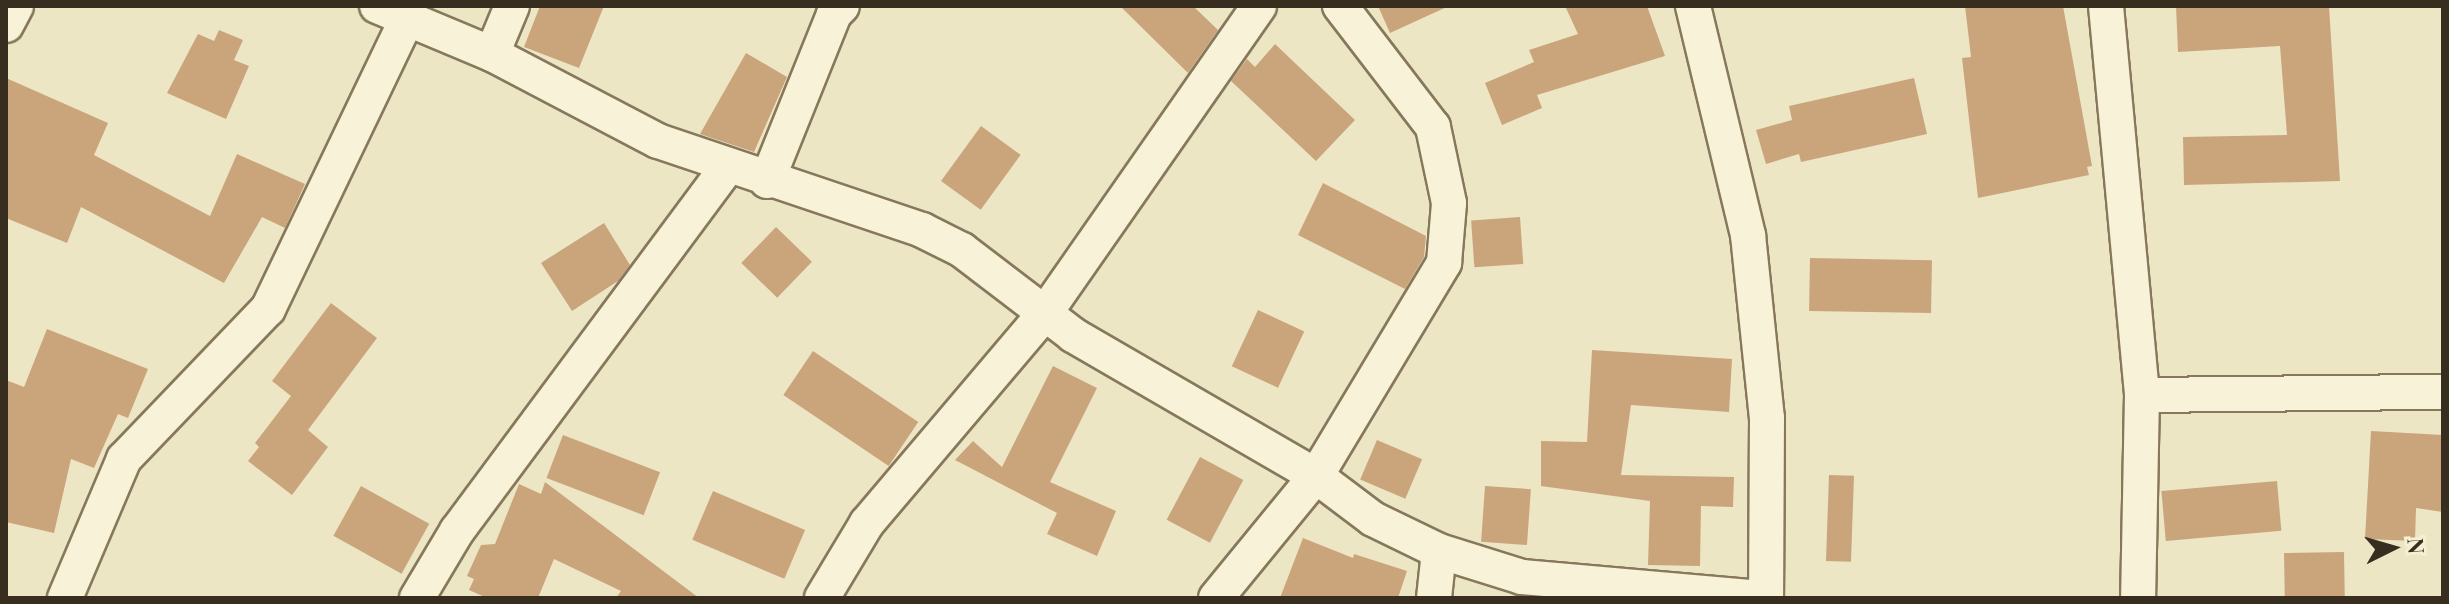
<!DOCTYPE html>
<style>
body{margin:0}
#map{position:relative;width:2449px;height:604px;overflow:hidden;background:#ede6c5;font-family:"Playfair Display",serif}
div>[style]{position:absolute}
.building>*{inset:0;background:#caa57c;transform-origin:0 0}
.roads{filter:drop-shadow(2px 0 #87785b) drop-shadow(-2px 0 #87785b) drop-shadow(0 2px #87785b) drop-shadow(0 -2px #87785b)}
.minor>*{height:34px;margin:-17px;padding:0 17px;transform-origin:17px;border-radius:17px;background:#f8f2d8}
span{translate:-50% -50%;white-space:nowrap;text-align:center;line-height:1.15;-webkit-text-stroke:6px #f5efd4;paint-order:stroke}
.frame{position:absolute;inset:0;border:8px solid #382e1f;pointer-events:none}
.north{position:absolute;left:2353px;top:508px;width:80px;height:80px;-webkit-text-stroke:6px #f5efd4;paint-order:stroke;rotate:85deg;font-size:22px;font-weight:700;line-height:32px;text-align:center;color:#382e1f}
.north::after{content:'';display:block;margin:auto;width:28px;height:36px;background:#382e1f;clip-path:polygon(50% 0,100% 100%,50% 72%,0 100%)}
</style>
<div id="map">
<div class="building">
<i style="clip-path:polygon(540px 6px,604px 6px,579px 68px,524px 47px)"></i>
<i style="clip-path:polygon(1120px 6px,1193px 6px,1218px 30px,1188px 73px)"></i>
<i style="clip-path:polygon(1378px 6px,1449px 6px,1390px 33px)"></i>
<i style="clip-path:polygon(1565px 6px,1647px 6px,1665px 56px,1537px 95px,1542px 108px,1502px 125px,1485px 83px,1534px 62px,1529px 50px,1578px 34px)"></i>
<i style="clip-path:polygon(1965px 6px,2063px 6px,2092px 166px,2087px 167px,2089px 175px,1978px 198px,1962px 58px,1971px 57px)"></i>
<i style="clip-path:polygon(2176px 6px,2329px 6px,2340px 181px,2184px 185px,2183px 137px,2287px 135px,2280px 46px,2178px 52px)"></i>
<i style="clip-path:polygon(219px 30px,243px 40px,234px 60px,249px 66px,226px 119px,167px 93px,198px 34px,214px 41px)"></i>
<i style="clip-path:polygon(1275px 44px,1355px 120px,1316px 161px,1231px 81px,1247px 59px,1255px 67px)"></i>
<i style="clip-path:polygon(746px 53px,787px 77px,754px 152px,700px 134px)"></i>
<i style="clip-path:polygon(6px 78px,108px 123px,94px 155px,210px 216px,237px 154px,305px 184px,285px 228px,262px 217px,224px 283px,81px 207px,67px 243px,6px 218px)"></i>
<i style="clip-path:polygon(1914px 78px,1927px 134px,1801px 162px,1799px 154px,1766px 164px,1756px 130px,1792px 120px,1789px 106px)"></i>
<i style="left:981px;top:126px;width:49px;height:68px;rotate:36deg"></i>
<i style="clip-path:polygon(1323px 183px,1426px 236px,1424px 257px,1405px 289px,1298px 235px)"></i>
<i style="left:1520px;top:217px;width:47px;height:49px;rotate:86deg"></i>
<i style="clip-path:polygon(604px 223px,630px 265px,618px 281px,572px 311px,541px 263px)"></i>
<i style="left:776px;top:227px;width:50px;height:50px;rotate:44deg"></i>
<i style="left:1810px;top:258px;width:122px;height:53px;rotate:1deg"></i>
<i style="clip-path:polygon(331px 303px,377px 338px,308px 430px,328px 447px,292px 495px,248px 461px,259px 447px,255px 443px,291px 396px,272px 381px)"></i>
<i style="left:1258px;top:310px;width:51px;height:62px;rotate:25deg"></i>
<i style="clip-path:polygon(47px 329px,148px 369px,128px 418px,118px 414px,94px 468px,71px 459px,54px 533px,6px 522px,6px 380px,24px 387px)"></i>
<i style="clip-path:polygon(1592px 350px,1732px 359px,1729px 412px,1631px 405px,1621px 475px,1734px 477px,1733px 507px,1701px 506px,1700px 566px,1648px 565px,1650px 501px,1541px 486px,1541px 441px,1587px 442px)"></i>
<i style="left:813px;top:351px;width:127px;height:53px;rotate:34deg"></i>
<i style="clip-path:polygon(1053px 366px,1097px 388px,1050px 482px,1116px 511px,1097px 556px,1047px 534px,1057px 513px,955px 460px,973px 441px,1002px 467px)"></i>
<i style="clip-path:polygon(2371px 431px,2443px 435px,2443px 512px,2416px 508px,2415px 541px,2365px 539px)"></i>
<i style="left:563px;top:435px;width:104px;height:46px;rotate:21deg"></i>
<i style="left:1377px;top:440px;width:49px;height:43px;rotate:23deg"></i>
<i style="left:1200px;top:457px;width:49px;height:71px;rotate:28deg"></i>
<i style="left:1829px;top:475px;width:25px;height:86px;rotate:2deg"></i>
<i style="left:2277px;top:481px;width:50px;height:116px;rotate:85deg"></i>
<i style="clip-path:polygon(545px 482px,642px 555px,699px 598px,616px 598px,621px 591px,554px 559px,538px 598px,487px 598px,469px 590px,474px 579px,467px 576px,481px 545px,495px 544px,519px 484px,541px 494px)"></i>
<i style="left:361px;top:486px;width:78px;height:57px;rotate:29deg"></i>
<i style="left:1485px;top:486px;width:46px;height:56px;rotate:4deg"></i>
<i style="left:713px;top:491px;width:100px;height:53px;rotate:23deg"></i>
<i style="clip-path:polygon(1303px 538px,1353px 558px,1354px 554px,1407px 571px,1398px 598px,1280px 598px)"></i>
<i style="left:2344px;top:552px;width:46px;height:60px;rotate:89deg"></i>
</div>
<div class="roads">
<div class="minor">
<i style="left:377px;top:6px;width:125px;rotate:22.7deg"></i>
<i style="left:492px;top:54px;width:187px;rotate:27.7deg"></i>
<i style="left:658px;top:141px;width:279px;rotate:18.6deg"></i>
<i style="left:922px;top:230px;width:45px;rotate:26.6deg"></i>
<i style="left:962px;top:250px;width:140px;rotate:37.4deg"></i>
<i style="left:1073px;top:335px;width:281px;rotate:30.1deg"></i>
<i style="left:1316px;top:476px;width:71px;rotate:37deg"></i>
<i style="left:1373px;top:519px;width:73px;rotate:25.9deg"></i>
<i style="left:1439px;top:551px;width:87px;rotate:17.4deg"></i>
<i style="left:1522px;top:577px;width:240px;rotate:5deg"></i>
<i style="left:1693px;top:6px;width:236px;rotate:76.5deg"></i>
<i style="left:1748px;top:235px;width:184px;rotate:84.1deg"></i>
<i style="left:1767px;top:418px;width:180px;rotate:90.3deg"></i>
<i style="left:2106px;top:6px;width:391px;rotate:84.7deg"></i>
<i style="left:2142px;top:395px;width:203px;rotate:91.1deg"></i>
<i style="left:6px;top:25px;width:21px;rotate:-62deg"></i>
<i style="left:492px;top:54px;width:52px;rotate:-67.4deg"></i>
<i style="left:767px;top:181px;width:180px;rotate:-68.1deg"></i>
<i style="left:834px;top:14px;width:11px;rotate:-45deg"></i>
<i style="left:2142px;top:395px;width:301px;rotate:-0.6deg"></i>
<i style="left:65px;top:598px;width:151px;rotate:-67deg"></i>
<i style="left:124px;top:459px;width:208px;rotate:-46.2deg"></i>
<i style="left:268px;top:309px;width:322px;rotate:-64.4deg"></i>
<i style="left:417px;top:598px;width:78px;rotate:-59.2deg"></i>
<i style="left:457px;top:531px;width:455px;rotate:-53.4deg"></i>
<i style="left:822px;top:598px;width:87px;rotate:-59deg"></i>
<i style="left:867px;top:523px;width:275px;rotate:-49.7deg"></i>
<i style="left:1045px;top:313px;width:374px;rotate:-55.1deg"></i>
<i style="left:1216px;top:598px;width:158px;rotate:-50.7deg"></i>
<i style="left:1316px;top:476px;width:249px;rotate:-59deg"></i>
<i style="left:1444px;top:263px;width:60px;rotate:-85.2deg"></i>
<i style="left:1449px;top:203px;width:78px;rotate:-101.9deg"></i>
<i style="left:1433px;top:127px;width:153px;rotate:-127.5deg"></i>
<i style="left:1434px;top:598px;width:47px;rotate:-83.9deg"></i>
</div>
</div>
<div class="frame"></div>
<div class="north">N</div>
</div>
